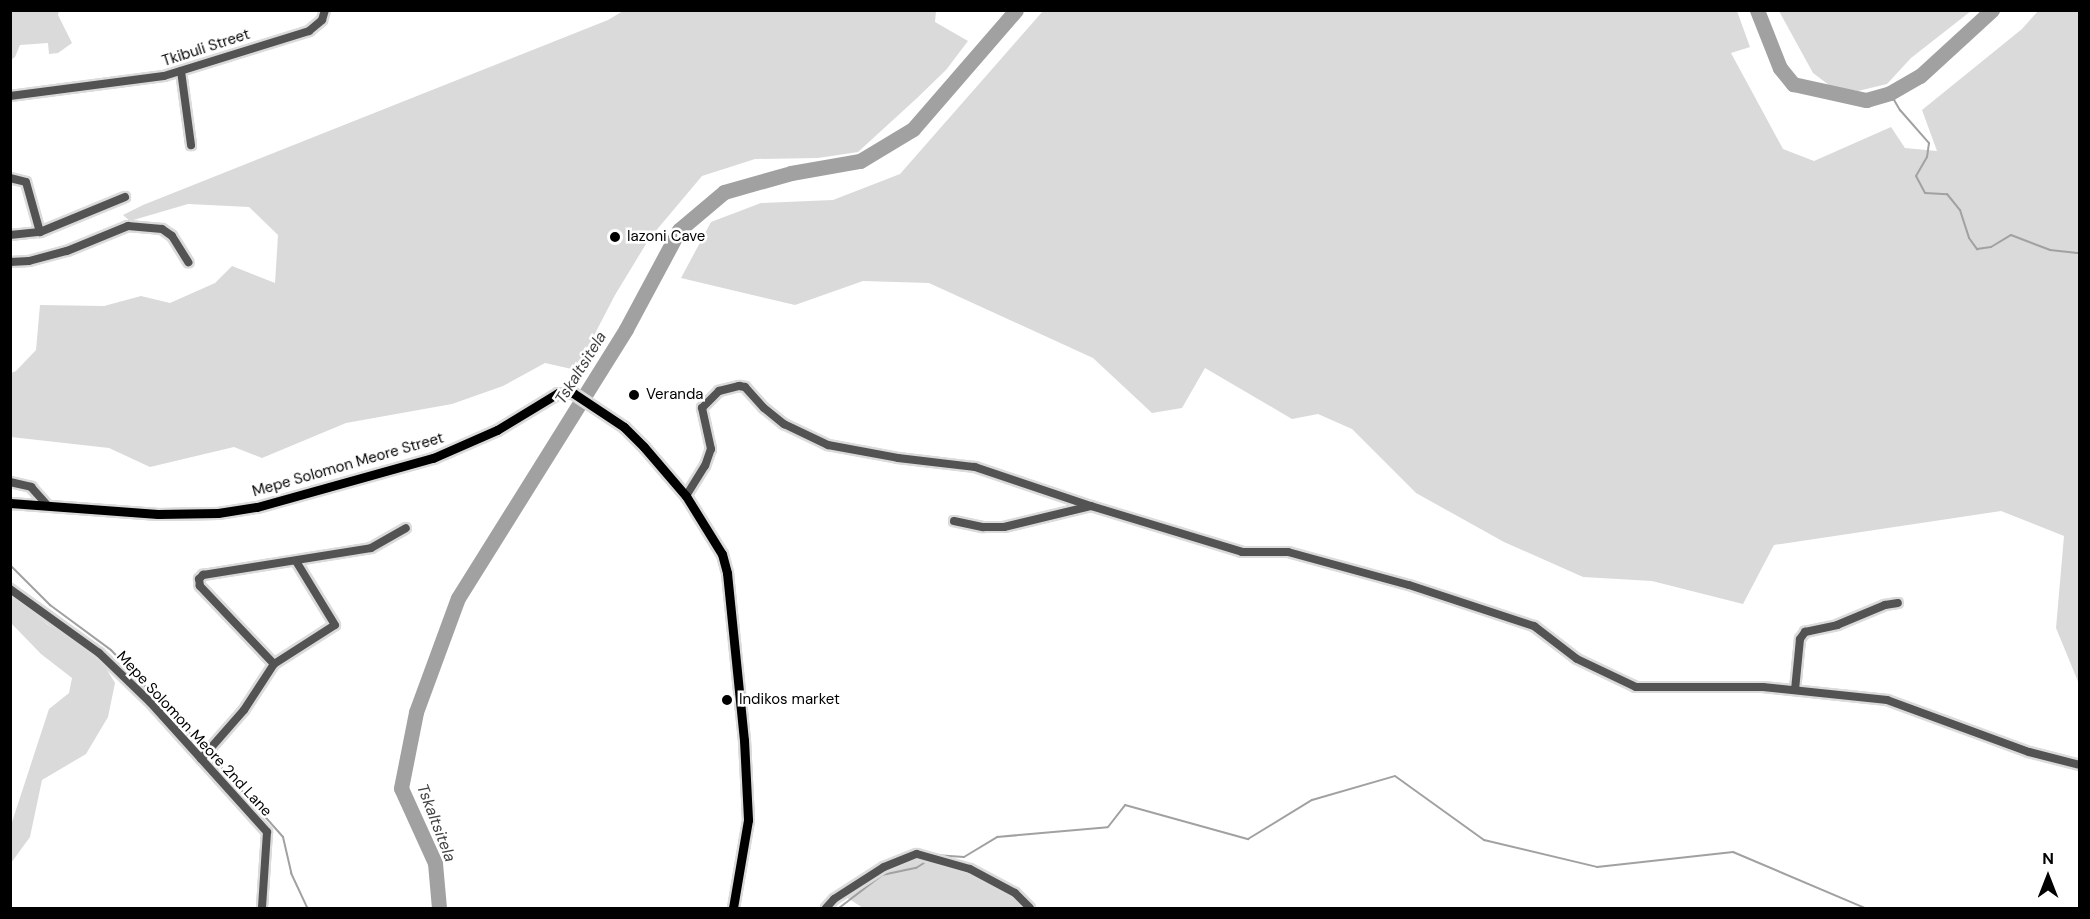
<!DOCTYPE html>
<style>
body{margin:0}
#map{position:relative;width:2090px;height:919px;overflow:hidden;background:#fff;font-family:"DM Sans",sans-serif}
div>[style]{position:absolute}
.green>*{inset:0;background:#dadada}
.stream>*{height:2px;margin:-1px;padding:0 1px;transform-origin:1px;border-radius:1px;background:#a1a1a1}
.river>*{height:15px;margin:-7.5px;padding:0 7.5px;transform-origin:7.5px;border-radius:7.5px;background:#a1a1a1}
.roads{filter:drop-shadow(2px 0 #dbdbdb) drop-shadow(-2px 0 #dbdbdb) drop-shadow(0 2px #dbdbdb) drop-shadow(0 -2px #dbdbdb)}
.minor>*{height:8px;margin:-4px;padding:0 4px;transform-origin:4px;border-radius:4px;background:#535353}
.major>*{height:9px;margin:-4.5px;padding:0 4.5px;transform-origin:4.5px;border-radius:4.5px;background:#000}
.dots>*{width:16px;height:16px;translate:-50% -50%;box-sizing:border-box;border:3px solid #fff;border-radius:50%}
span{translate:-50% -50%;white-space:nowrap;text-align:center;line-height:1.15;-webkit-text-stroke:5px #fff;paint-order:stroke}
.street-label{font-size:15px;color:#000}
.poi-label{font-size:15px;color:#000}
.left{translate:0 -50%;text-align:left}
.water-label{font-size:16px;color:#424242;font-style:italic}
.frame{position:absolute;inset:0;border:12px solid #000;pointer-events:none}
.north{position:absolute;left:2018px;top:847px;width:60px;height:60px;-webkit-text-stroke:4px #fff;paint-order:stroke;rotate:0deg;font-size:16px;font-weight:700;line-height:24px;text-align:center;color:#000}
.north::after{content:'';display:block;margin:auto;width:21px;height:27px;background:#000;clip-path:polygon(50% 0,100% 100%,50% 72%,0 100%)}
</style>
<div id="map">
<div class="green">
<i style="clip-path:polygon(11px 10px,59px 11px,58px 15px,72px 43px,58px 53px,49px 54px,48px 43px,20px 45px,15px 57px,11px 60px)"></i>
<i style="clip-path:polygon(623px 11px,936px 11px,935px 22px,968px 41px,946px 70px,916px 99px,858px 152px,818px 158px,755px 159px,702px 176px,649px 239px,615px 295px,576px 370px,545px 363px,503px 386px,452px 404px,346px 423px,262px 458px,234px 447px,150px 467px,109px 448px,11px 437px,11px 373px,16px 371px,36px 350px,40px 305px,104px 306px,141px 296px,170px 303px,215px 283px,232px 266px,275px 283px,278px 235px,249px 207px,188px 204px,130px 221px,123px 215px,143px 205px,608px 20px)"></i>
<i style="clip-path:polygon(1043px 11px,1737px 11px,1750px 47px,1731px 53px,1783px 149px,1814px 161px,1891px 127px,1905px 148px,1937px 151px,1922px 110px,2022px 29px,2038px 11px,2079px 11px,2079px 684px,2056px 628px,2064px 536px,2001px 511px,1774px 545px,1743px 604px,1652px 581px,1583px 577px,1504px 542px,1416px 493px,1352px 429px,1318px 414px,1292px 419px,1205px 368px,1182px 408px,1152px 413px,1093px 358px,929px 283px,863px 281px,795px 305px,681px 278px,711px 222px,761px 203px,833px 200px,900px 174px)"></i>
<i style="clip-path:polygon(1779px 11px,1971px 11px,1911px 58px,1887px 84px,1858px 91px,1833px 88px,1813px 73px)"></i>
<i style="clip-path:polygon(10px 595px,48px 625px,98px 655px,115px 683px,108px 717px,86px 754px,42px 780px,30px 837px,11px 863px,11px 825px,49px 709px,69px 693px,72px 678px,41px 654px,11px 623px)"></i>
<i style="clip-path:polygon(927px 858px,969px 866px,1029px 908px,863px 908px,843px 895px,883px 868px,913px 859px)"></i>
</div>
<div class="stream">
<i style="left:1890px;top:93px;width:20px;rotate:60deg"></i>
<i style="left:1900px;top:110px;width:44px;rotate:48.7deg"></i>
<i style="left:1929px;top:143px;width:14px;rotate:98deg"></i>
<i style="left:1927px;top:157px;width:22px;rotate:120deg"></i>
<i style="left:1916px;top:176px;width:19px;rotate:62deg"></i>
<i style="left:1925px;top:193px;width:22px;rotate:3deg"></i>
<i style="left:1947px;top:194px;width:21px;rotate:51deg"></i>
<i style="left:1960px;top:210px;width:29px;rotate:72deg"></i>
<i style="left:1969px;top:238px;width:14px;rotate:54deg"></i>
<i style="left:1977px;top:249px;width:14px;rotate:-8deg"></i>
<i style="left:1991px;top:247px;width:23px;rotate:-31deg"></i>
<i style="left:2011px;top:235px;width:42px;rotate:21deg"></i>
<i style="left:2050px;top:250px;width:30px;rotate:6deg"></i>
<i style="left:10px;top:565px;width:57px;rotate:45deg"></i>
<i style="left:50px;top:605px;width:76px;rotate:36.4deg"></i>
<i style="left:111px;top:650px;width:134px;rotate:46.5deg"></i>
<i style="left:212px;top:757px;width:107px;rotate:48.4deg"></i>
<i style="left:283px;top:837px;width:37px;rotate:77deg"></i>
<i style="left:291px;top:873px;width:38px;rotate:65deg"></i>
<i style="left:935px;top:855px;width:29px;rotate:4deg"></i>
<i style="left:964px;top:857px;width:39px;rotate:-31deg"></i>
<i style="left:997px;top:837px;width:111px;rotate:-5.1deg"></i>
<i style="left:1108px;top:827px;width:28px;rotate:-52deg"></i>
<i style="left:1125px;top:805px;width:128px;rotate:15.5deg"></i>
<i style="left:1248px;top:839px;width:75px;rotate:-31.4deg"></i>
<i style="left:1312px;top:800px;width:86px;rotate:-16.1deg"></i>
<i style="left:1395px;top:776px;width:110px;rotate:35.7deg"></i>
<i style="left:1484px;top:840px;width:116px;rotate:13.4deg"></i>
<i style="left:1597px;top:867px;width:137px;rotate:-6.3deg"></i>
<i style="left:1733px;top:852px;width:143px;rotate:23deg"></i>
<i style="left:839px;top:908px;width:54px;rotate:-37.5deg"></i>
<i style="left:882px;top:875px;width:35px;rotate:-12deg"></i>
<i style="left:916px;top:868px;width:9px;rotate:-32deg"></i>
</div>
<div class="river">
<i style="left:1757px;top:10px;width:62px;rotate:68.4deg"></i>
<i style="left:1780px;top:68px;width:21px;rotate:51deg"></i>
<i style="left:1793px;top:84px;width:75px;rotate:12.4deg"></i>
<i style="left:1866px;top:100px;width:25px;rotate:-16deg"></i>
<i style="left:1890px;top:93px;width:34px;rotate:-30deg"></i>
<i style="left:1920px;top:76px;width:98px;rotate:-42.5deg"></i>
<i style="left:439px;top:908px;width:45px;rotate:-95.1deg"></i>
<i style="left:435px;top:863px;width:82px;rotate:-114.4deg"></i>
<i style="left:401px;top:788px;width:77px;rotate:-78.8deg"></i>
<i style="left:416px;top:712px;width:121px;rotate:-69.8deg"></i>
<i style="left:458px;top:598px;width:317px;rotate:-58deg"></i>
<i style="left:626px;top:329px;width:112px;rotate:-61.8deg"></i>
<i style="left:679px;top:230px;width:59px;rotate:-40.2deg"></i>
<i style="left:724px;top:192px;width:70px;rotate:-15.8deg"></i>
<i style="left:791px;top:173px;width:70px;rotate:-9.9deg"></i>
<i style="left:860px;top:161px;width:62px;rotate:-31.1deg"></i>
<i style="left:913px;top:129px;width:157px;rotate:-49.1deg"></i>
</div>
<div class="roads">
<div class="minor">
<i style="left:181px;top:71px;width:75px;rotate:82.3deg"></i>
<i style="left:10px;top:96px;width:155px;rotate:-7.4deg"></i>
<i style="left:164px;top:76px;width:152px;rotate:-17.2deg"></i>
<i style="left:309px;top:31px;width:17px;rotate:-40deg"></i>
<i style="left:322px;top:20px;width:10px;rotate:-73deg"></i>
<i style="left:10px;top:178px;width:16px;rotate:14deg"></i>
<i style="left:26px;top:182px;width:52px;rotate:74.4deg"></i>
<i style="left:10px;top:235px;width:30px;rotate:-6deg"></i>
<i style="left:40px;top:232px;width:92px;rotate:-22.4deg"></i>
<i style="left:10px;top:262px;width:19px;rotate:-3deg"></i>
<i style="left:29px;top:261px;width:39px;rotate:-15deg"></i>
<i style="left:67px;top:251px;width:66px;rotate:-22.3deg"></i>
<i style="left:128px;top:226px;width:34px;rotate:5deg"></i>
<i style="left:162px;top:229px;width:12px;rotate:35deg"></i>
<i style="left:172px;top:236px;width:31px;rotate:58deg"></i>
<i style="left:10px;top:482px;width:22px;rotate:13deg"></i>
<i style="left:31px;top:487px;width:25px;rotate:48deg"></i>
<i style="left:686px;top:496px;width:36px;rotate:-58deg"></i>
<i style="left:705px;top:466px;width:18px;rotate:-71deg"></i>
<i style="left:711px;top:449px;width:42px;rotate:-102.4deg"></i>
<i style="left:702px;top:408px;width:24px;rotate:-45deg"></i>
<i style="left:719px;top:391px;width:21px;rotate:-14deg"></i>
<i style="left:739px;top:386px;width:6px;rotate:9deg"></i>
<i style="left:745px;top:387px;width:28px;rotate:48deg"></i>
<i style="left:764px;top:408px;width:26px;rotate:39deg"></i>
<i style="left:784px;top:424px;width:49px;rotate:25.5deg"></i>
<i style="left:828px;top:445px;width:71px;rotate:10.5deg"></i>
<i style="left:898px;top:458px;width:78px;rotate:6.7deg"></i>
<i style="left:975px;top:467px;width:122px;rotate:18.6deg"></i>
<i style="left:1091px;top:506px;width:158px;rotate:16.9deg"></i>
<i style="left:1242px;top:552px;width:46px"></i>
<i style="left:1288px;top:552px;width:125px;rotate:15.3deg"></i>
<i style="left:1409px;top:585px;width:132px;rotate:18.2deg"></i>
<i style="left:1534px;top:626px;width:54px;rotate:37.5deg"></i>
<i style="left:1577px;top:659px;width:65px;rotate:25.4deg"></i>
<i style="left:1636px;top:687px;width:127px"></i>
<i style="left:1763px;top:687px;width:125px;rotate:6deg"></i>
<i style="left:1887px;top:700px;width:151px;rotate:20.1deg"></i>
<i style="left:2029px;top:752px;width:53px;rotate:14.3deg"></i>
<i style="left:954px;top:521px;width:30px;rotate:12deg"></i>
<i style="left:983px;top:527px;width:21px"></i>
<i style="left:1004px;top:527px;width:89px;rotate:-13.6deg"></i>
<i style="left:10px;top:589px;width:110px;rotate:35.7deg"></i>
<i style="left:99px;top:653px;width:71px;rotate:43.9deg"></i>
<i style="left:150px;top:702px;width:175px;rotate:48deg"></i>
<i style="left:267px;top:832px;width:76px;rotate:93.8deg"></i>
<i style="left:274px;top:664px;width:108px;rotate:-133.5deg"></i>
<i style="left:200px;top:586px;width:7px;rotate:-98deg"></i>
<i style="left:199px;top:579px;width:6px;rotate:-45deg"></i>
<i style="left:203px;top:575px;width:170px;rotate:-9.1deg"></i>
<i style="left:371px;top:548px;width:40px;rotate:-29.7deg"></i>
<i style="left:1795px;top:690px;width:51px;rotate:-84.4deg"></i>
<i style="left:1800px;top:639px;width:9px;rotate:-54deg"></i>
<i style="left:1805px;top:632px;width:33px;rotate:-12deg"></i>
<i style="left:1837px;top:625px;width:52px;rotate:-22.6deg"></i>
<i style="left:1885px;top:605px;width:13px;rotate:-9deg"></i>
<i style="left:201px;top:759px;width:65px;rotate:-48.7deg"></i>
<i style="left:244px;top:710px;width:55px;rotate:-56.9deg"></i>
<i style="left:274px;top:664px;width:72px;rotate:-32.6deg"></i>
<i style="left:335px;top:625px;width:75px;rotate:-121.4deg"></i>
<i style="left:826px;top:908px;width:12px;rotate:-48deg"></i>
<i style="left:834px;top:899px;width:59px;rotate:-32.6deg"></i>
<i style="left:884px;top:867px;width:35px;rotate:-22deg"></i>
<i style="left:917px;top:854px;width:55px;rotate:15.8deg"></i>
<i style="left:970px;top:869px;width:51px;rotate:28.1deg"></i>
<i style="left:1015px;top:893px;width:21px;rotate:45deg"></i>
</div>
<div class="major">
<i style="left:10px;top:503px;width:148px;rotate:4.3deg"></i>
<i style="left:158px;top:514px;width:60px;rotate:-1deg"></i>
<i style="left:218px;top:513px;width:39px;rotate:-9deg"></i>
<i style="left:257px;top:507px;width:183px;rotate:-15.6deg"></i>
<i style="left:433px;top:458px;width:70px;rotate:-23.6deg"></i>
<i style="left:497px;top:430px;width:71px;rotate:-31.2deg"></i>
<i style="left:558px;top:393px;width:15px"></i>
<i style="left:573px;top:393px;width:61px;rotate:33.7deg"></i>
<i style="left:624px;top:427px;width:28px;rotate:45deg"></i>
<i style="left:644px;top:447px;width:65px;rotate:49.4deg"></i>
<i style="left:686px;top:496px;width:68px;rotate:58.2deg"></i>
<i style="left:722px;top:554px;width:20px;rotate:75deg"></i>
<i style="left:727px;top:573px;width:168px;rotate:84.2deg"></i>
<i style="left:744px;top:740px;width:80px;rotate:87.1deg"></i>
<i style="left:748px;top:820px;width:89px;rotate:99.7deg"></i>
</div>
</div>
<div class="dots">
<i style="left:615px;top:237px;background:#000"></i>
<i style="left:634px;top:395px;background:#000"></i>
<i style="left:727px;top:700px;background:#000"></i>
</div>
<div class="street-label">
<span style="left:206px;top:48px;rotate:-18deg">Tkibuli Street</span>
<span style="left:348px;top:465px;rotate:-16deg">Mepe Solomon Meore Street</span>
<span style="left:194px;top:734px;rotate:47deg">Mepe Solomon Meore 2nd Lane</span>
</div>
<div class="poi-label">
<span class="left" style="left:627px;top:237px">Iazoni Cave</span>
<span class="left" style="left:646px;top:395px">Veranda</span>
<span class="left" style="left:739px;top:700px">Indikos market</span>
</div>
<div class="water-label">
<span style="left:581px;top:368px;rotate:-58deg">Tskaltsitela</span>
<span style="left:436px;top:823px;rotate:69deg">Tskaltsitela</span>
</div>
<div class="frame"></div>
<div class="north">N</div>
</div>
